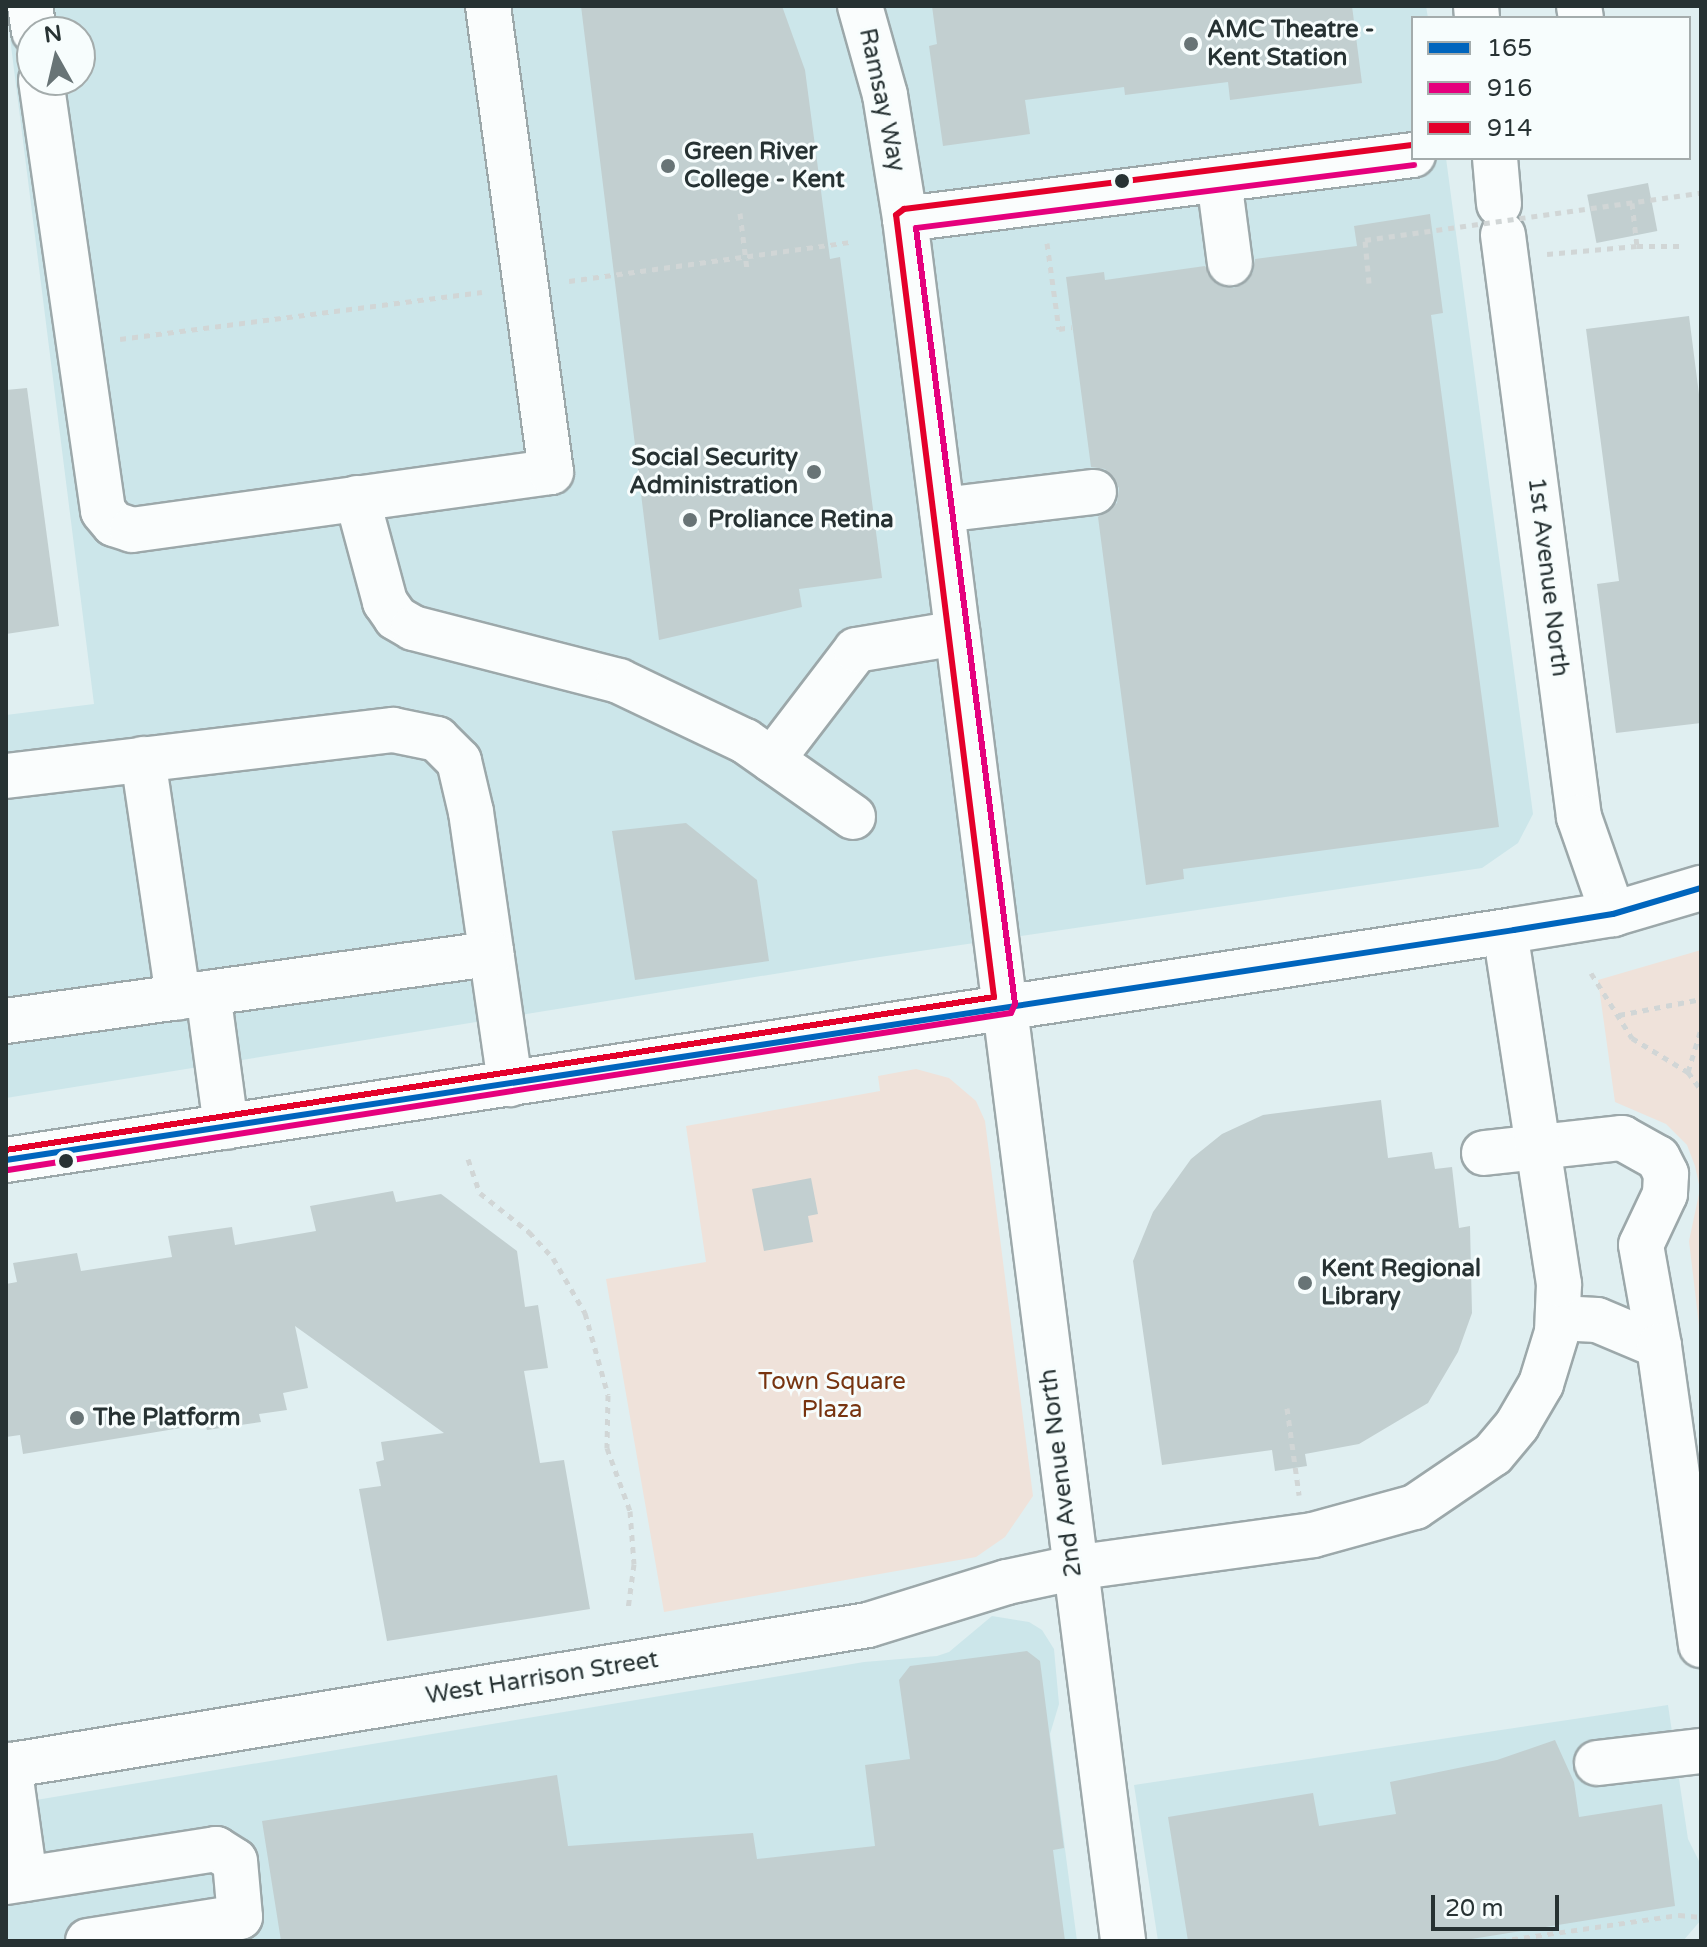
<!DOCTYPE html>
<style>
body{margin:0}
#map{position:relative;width:1707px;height:1947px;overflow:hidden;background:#e0eff1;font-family:"Varela Round",sans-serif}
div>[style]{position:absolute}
.built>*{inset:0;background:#cce6ea}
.green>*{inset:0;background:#efe2da}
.building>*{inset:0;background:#c2cfd0;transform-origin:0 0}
.path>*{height:5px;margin-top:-2.5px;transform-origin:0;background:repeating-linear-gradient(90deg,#d1d6d6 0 6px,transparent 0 12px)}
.roads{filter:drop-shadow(2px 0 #9ca8aa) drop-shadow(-2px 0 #9ca8aa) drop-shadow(0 2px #9ca8aa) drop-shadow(0 -2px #9ca8aa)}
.minor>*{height:44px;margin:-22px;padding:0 22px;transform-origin:22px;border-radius:22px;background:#fafdfd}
.major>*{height:44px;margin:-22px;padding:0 22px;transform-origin:22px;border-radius:22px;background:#fafdfd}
.path-bridge>*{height:5px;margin-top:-2.5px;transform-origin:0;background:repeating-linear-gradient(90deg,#d1d6d6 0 6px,transparent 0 12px)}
.bus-1>*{height:6px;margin:-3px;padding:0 3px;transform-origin:3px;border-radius:3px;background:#0065bd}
.bus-2>*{height:6px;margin:-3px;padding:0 3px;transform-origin:3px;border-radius:3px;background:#e5007d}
.bus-3>*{height:6px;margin:-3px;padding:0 3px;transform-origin:3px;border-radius:3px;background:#e4002b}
.dots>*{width:22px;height:22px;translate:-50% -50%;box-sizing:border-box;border:4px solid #f7fdfd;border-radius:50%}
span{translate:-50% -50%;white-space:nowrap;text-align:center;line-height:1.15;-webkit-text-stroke:6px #f7fdfd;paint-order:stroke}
.poi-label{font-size:24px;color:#273233;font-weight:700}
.left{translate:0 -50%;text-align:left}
.right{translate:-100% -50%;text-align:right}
.street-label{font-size:24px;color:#273233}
.park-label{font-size:24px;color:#773410}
.frame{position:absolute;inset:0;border:8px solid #273233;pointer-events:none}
.legend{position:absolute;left:1411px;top:16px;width:280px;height:144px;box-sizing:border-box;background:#f7fdfd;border:2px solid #a4acac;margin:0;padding:10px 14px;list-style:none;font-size:24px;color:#273233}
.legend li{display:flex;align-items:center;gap:16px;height:40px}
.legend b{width:40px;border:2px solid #a4acac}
.north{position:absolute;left:16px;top:16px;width:80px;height:80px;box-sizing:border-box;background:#f7fdfd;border:2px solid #a4acac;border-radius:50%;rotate:352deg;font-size:22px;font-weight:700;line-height:32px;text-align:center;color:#273233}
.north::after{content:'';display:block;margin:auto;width:28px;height:36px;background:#687476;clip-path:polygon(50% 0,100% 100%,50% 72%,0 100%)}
.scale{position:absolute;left:1431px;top:1895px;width:128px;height:36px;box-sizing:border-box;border:4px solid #273233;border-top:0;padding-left:10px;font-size:24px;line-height:28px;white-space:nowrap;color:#273233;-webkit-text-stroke:6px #f7fdfd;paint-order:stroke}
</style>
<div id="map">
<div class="built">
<i style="clip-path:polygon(evenodd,6px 6px,1426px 6px,1428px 18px,1413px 18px,1413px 158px,1446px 158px,1533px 814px,1518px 843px,1482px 868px,873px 958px,6px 1098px,6px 715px,94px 704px,6px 6px,32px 32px,80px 32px,80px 80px,32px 80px,32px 32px)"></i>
<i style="clip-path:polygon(992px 1616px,1029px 1622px,1042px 1630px,1054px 1649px,1059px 1704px,1050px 1734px,1077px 1941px,6px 1941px,6px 1805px,864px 1662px,937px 1656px,949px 1652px)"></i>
<i style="clip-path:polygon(1668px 1705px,1688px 1839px,1701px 1865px,1701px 1920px,1683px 1941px,1158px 1941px,1134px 1785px)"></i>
</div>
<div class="green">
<i style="clip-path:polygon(1701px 950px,1701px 1342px,1689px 1241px,1700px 1189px,1695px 1166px,1687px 1145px,1666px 1124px,1615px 1102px,1598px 980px)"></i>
<i style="clip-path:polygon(916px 1069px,949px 1078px,976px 1101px,985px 1121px,1033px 1496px,1005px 1537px,976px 1557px,664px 1612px,606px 1279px,706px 1262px,686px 1126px,880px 1091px,878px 1076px)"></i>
</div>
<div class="building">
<i style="clip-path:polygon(581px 6px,782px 6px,805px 70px,830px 259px,840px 257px,882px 578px,799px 589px,802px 607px,659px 640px)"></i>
<i style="clip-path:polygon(932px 6px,1352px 6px,1362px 83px,1230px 100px,1228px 82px,1125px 95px,1124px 87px,1025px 100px,1030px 134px,943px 146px,929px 46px,937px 44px)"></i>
<i style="left:1648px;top:183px;width:49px;height:62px;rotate:79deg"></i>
<i style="clip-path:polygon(1430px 214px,1443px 313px,1431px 315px,1499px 827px,1183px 869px,1184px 879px,1146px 885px,1098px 517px,1117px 503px,1119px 488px,1105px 469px,1091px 467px,1066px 277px,1104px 272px,1105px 280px,1205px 266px,1220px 286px,1234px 288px,1253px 273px,1255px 259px,1357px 246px,1354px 226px)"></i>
<i style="clip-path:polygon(1689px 316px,1701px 410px,1701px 723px,1616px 733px,1597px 584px,1619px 581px,1586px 329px)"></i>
<i style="clip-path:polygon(27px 388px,59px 626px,6px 634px,6px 390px)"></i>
<i style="clip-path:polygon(686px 823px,757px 880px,769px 961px,635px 980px,612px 831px)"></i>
<i style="clip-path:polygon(1381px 1100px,1388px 1158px,1432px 1152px,1435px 1169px,1452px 1167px,1459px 1228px,1470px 1226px,1472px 1313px,1458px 1352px,1428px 1403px,1359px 1444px,1305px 1454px,1307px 1466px,1275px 1471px,1272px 1450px,1162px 1465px,1133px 1261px,1153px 1212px,1191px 1159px,1222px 1134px,1263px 1115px)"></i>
<i style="clip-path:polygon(811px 1178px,818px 1214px,808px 1216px,813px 1242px,764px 1251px,752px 1189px)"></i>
<i style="clip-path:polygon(393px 1191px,396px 1202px,441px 1194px,517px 1251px,525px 1307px,538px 1305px,548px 1368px,524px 1371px,540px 1463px,564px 1460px,590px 1609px,387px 1641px,359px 1489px,381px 1486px,376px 1462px,384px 1460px,381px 1442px,444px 1433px,295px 1326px,308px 1388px,283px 1393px,287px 1410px,259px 1414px,261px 1422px,207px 1430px,205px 1424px,23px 1454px,20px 1435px,6px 1437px,6px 1284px,17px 1282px,13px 1263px,77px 1253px,81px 1271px,172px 1257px,168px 1236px,232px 1227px,235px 1245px,316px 1231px,310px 1206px)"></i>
<i style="clip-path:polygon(1027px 1651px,1040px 1661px,1064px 1848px,1053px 1850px,1065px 1941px,281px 1941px,262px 1821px,557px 1775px,568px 1846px,753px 1833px,757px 1859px,875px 1846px,865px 1765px,910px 1759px,899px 1680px,910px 1666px)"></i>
<i style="clip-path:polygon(1555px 1740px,1574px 1782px,1579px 1817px,1662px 1804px,1675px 1906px,1459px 1941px,1188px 1941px,1168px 1817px,1313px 1793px,1319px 1826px,1396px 1814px,1390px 1782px,1497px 1760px)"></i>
</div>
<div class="path">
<i style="left:1632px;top:203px;width:43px;rotate:83.4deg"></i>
<i style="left:1637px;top:246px;width:45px"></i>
<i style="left:1047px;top:243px;width:87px;rotate:82.1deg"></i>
<i style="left:1059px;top:329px;width:13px;rotate:-9deg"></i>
<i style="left:1547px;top:254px;width:90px;rotate:-5.1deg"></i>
<i style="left:569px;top:281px;width:283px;rotate:-7.9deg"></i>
<i style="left:120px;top:339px;width:365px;rotate:-7.4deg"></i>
<i style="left:1591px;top:973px;width:77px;rotate:57.8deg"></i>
<i style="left:1632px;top:1038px;width:66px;rotate:31.3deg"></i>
<i style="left:1688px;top:1072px;width:45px;rotate:-73.2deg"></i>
<i style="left:1619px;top:1015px;width:84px;rotate:-11deg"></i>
<i style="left:1688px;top:1072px;width:22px;rotate:54deg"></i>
<i style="left:468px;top:1159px;width:36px;rotate:71deg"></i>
<i style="left:480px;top:1193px;width:63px;rotate:38.5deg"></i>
<i style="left:529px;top:1232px;width:35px;rotate:47deg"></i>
<i style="left:553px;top:1258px;width:64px;rotate:59.8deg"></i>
<i style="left:585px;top:1313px;width:85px;rotate:74.3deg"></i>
<i style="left:608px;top:1395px;width:53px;rotate:91.1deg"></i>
<i style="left:607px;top:1448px;width:67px;rotate:69.9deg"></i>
<i style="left:630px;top:1511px;width:53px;rotate:85.7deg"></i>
<i style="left:634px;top:1564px;width:45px;rotate:97.6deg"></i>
<i style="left:1287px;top:1408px;width:88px;rotate:82.1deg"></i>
<i style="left:1500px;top:1941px;width:181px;rotate:-8.3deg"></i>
<i style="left:1679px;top:1915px;width:22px;rotate:5deg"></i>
</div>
<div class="roads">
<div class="minor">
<i style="left:30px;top:6px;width:26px;rotate:81deg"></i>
<i style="left:860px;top:6px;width:92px;rotate:74.3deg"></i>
<i style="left:885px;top:95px;width:126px;rotate:80.8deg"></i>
<i style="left:905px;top:219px;width:1736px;rotate:82.78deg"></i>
<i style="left:1476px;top:6px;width:12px;rotate:85deg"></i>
<i style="left:1579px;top:6px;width:12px;rotate:81deg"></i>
<i style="left:41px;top:80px;width:435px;rotate:81.8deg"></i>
<i style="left:103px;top:511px;width:17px;rotate:50deg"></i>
<i style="left:114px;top:524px;width:19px;rotate:18deg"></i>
<i style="left:132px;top:530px;width:423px;rotate:-7.9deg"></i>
<i style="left:551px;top:472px;width:470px;rotate:-97.7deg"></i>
<i style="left:1495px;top:158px;width:46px;rotate:85deg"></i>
<i style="left:1219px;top:180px;width:84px;rotate:82.5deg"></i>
<i style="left:905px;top:219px;width:512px;rotate:-7.18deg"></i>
<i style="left:1503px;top:235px;width:587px;rotate:82.56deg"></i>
<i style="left:1579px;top:817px;width:103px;rotate:70.7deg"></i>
<i style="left:357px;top:498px;width:108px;rotate:74.9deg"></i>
<i style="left:385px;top:602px;width:19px;rotate:55deg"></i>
<i style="left:396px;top:618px;width:20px;rotate:30deg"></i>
<i style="left:413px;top:628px;width:213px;rotate:14.4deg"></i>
<i style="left:619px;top:681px;width:140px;rotate:25.5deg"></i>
<i style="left:745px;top:741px;width:132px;rotate:35.1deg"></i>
<i style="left:942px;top:510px;width:153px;rotate:-6.8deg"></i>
<i style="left:143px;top:759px;width:241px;rotate:81.6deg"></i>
<i style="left:772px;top:760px;width:138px;rotate:-52.6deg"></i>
<i style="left:856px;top:650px;width:103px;rotate:-9.5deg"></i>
<i style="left:6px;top:776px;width:390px;rotate:-6.8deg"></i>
<i style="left:393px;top:730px;width:45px;rotate:11.6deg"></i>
<i style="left:437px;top:739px;width:31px;rotate:45deg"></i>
<i style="left:459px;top:761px;width:52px;rotate:76.8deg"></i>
<i style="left:471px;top:812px;width:275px;rotate:81.8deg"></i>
<i style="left:208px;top:993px;width:135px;rotate:82.3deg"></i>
<i style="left:6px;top:1021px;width:490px;rotate:-7.9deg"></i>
<i style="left:1484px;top:1153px;width:139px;rotate:-6.2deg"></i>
<i style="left:1622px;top:1138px;width:41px;rotate:29.1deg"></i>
<i style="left:1658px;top:1158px;width:18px;rotate:63deg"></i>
<i style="left:1666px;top:1174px;width:20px;rotate:93deg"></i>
<i style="left:1665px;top:1194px;width:56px;rotate:115.2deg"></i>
<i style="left:1641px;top:1245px;width:103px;rotate:79.9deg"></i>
<i style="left:1659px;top:1346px;width:67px;rotate:-157.2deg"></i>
<i style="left:1597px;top:1320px;width:39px;rotate:-177deg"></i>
<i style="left:1659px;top:1346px;width:302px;rotate:82deg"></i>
<i style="left:1597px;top:1763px;width:105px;rotate:-6.6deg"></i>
<i style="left:9px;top:1765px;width:115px;rotate:82deg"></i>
<i style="left:6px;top:1766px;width:873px;rotate:-9.29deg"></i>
<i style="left:868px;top:1625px;width:145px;rotate:-17.2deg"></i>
<i style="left:1007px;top:1582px;width:67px;rotate:-12deg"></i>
<i style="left:1073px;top:1568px;width:242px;rotate:-7.8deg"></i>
<i style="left:1313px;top:1535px;width:106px;rotate:-15.4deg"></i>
<i style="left:1415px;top:1507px;width:94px;rotate:-34.2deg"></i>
<i style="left:1493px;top:1454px;width:38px;rotate:-50deg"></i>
<i style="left:1517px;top:1425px;width:48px;rotate:-59.7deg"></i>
<i style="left:1541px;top:1384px;width:54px;rotate:-72.9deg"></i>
<i style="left:1557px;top:1332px;width:48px;rotate:-87.6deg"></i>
<i style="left:1559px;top:1284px;width:356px;rotate:-98.7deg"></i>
<i style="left:6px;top:1882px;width:213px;rotate:-8.9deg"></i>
<i style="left:216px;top:1849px;width:22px;rotate:32deg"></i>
<i style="left:235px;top:1861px;width:56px;rotate:84.9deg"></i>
<i style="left:240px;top:1917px;width:154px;rotate:171deg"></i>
</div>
<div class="major">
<i style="left:6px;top:1160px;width:1525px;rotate:-8.67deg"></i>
<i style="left:1514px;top:930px;width:100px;rotate:-9.2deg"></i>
<i style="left:1613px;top:914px;width:92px;rotate:-16.5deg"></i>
</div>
</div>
<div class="path-bridge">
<i style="left:740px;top:213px;width:56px;rotate:82.9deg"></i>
<i style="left:1369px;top:283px;width:43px;rotate:-95.3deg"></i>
<i style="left:1365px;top:240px;width:339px;rotate:-8deg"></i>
</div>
<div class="bus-1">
<i style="left:6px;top:1160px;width:1525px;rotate:-8.67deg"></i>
<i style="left:1514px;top:930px;width:100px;rotate:-9.2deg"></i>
<i style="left:1613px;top:914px;width:92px;rotate:-16.5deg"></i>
</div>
<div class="bus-2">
<i style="left:8px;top:1170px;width:1015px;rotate:-8.9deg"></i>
<i style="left:1011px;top:1013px;width:10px;rotate:-66deg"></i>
<i style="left:1015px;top:1004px;width:782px;rotate:-97.27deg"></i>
<i style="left:916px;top:228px;width:502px;rotate:-7.21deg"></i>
</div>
<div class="bus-3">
<i style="left:6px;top:1150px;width:1000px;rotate:-8.8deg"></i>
<i style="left:994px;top:997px;width:788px;rotate:-97.14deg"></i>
<i style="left:896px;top:215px;width:10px;rotate:-37deg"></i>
<i style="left:904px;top:209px;width:512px;rotate:-7.18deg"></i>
</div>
<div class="dots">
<i style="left:1191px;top:44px;background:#687476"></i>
<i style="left:668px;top:166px;background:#687476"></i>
<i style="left:1122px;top:181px;background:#273233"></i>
<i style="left:814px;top:472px;background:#687476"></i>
<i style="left:690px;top:520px;background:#687476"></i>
<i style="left:66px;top:1161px;background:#273233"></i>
<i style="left:1305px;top:1283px;background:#687476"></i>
<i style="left:77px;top:1418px;background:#687476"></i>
</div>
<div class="poi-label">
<span class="left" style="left:1207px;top:44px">AMC Theatre -<br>Kent Station</span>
<span class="left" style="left:684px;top:166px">Green River<br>College - Kent</span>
<span class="right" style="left:798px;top:472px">Social Security<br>Administration</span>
<span class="left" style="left:708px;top:520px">Proliance Retina</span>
<span class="left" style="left:1321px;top:1283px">Kent Regional<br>Library</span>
<span class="left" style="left:93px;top:1418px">The Platform</span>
</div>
<div class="street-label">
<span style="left:882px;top:100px;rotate:78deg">Ramsay Way</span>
<span style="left:1548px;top:577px;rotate:83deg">1st Avenue North</span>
<span style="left:1061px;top:1473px;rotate:-97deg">2nd Avenue North</span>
<span style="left:542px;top:1678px;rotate:-9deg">West Harrison Street</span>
</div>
<div class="park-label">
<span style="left:832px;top:1396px">Town Square<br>Plaza</span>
</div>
<div class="frame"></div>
<ul class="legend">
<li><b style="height:10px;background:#0065bd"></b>165</li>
<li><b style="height:10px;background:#e5007d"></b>916</li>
<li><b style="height:10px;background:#e4002b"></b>914</li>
</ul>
<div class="north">N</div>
<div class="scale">20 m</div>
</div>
